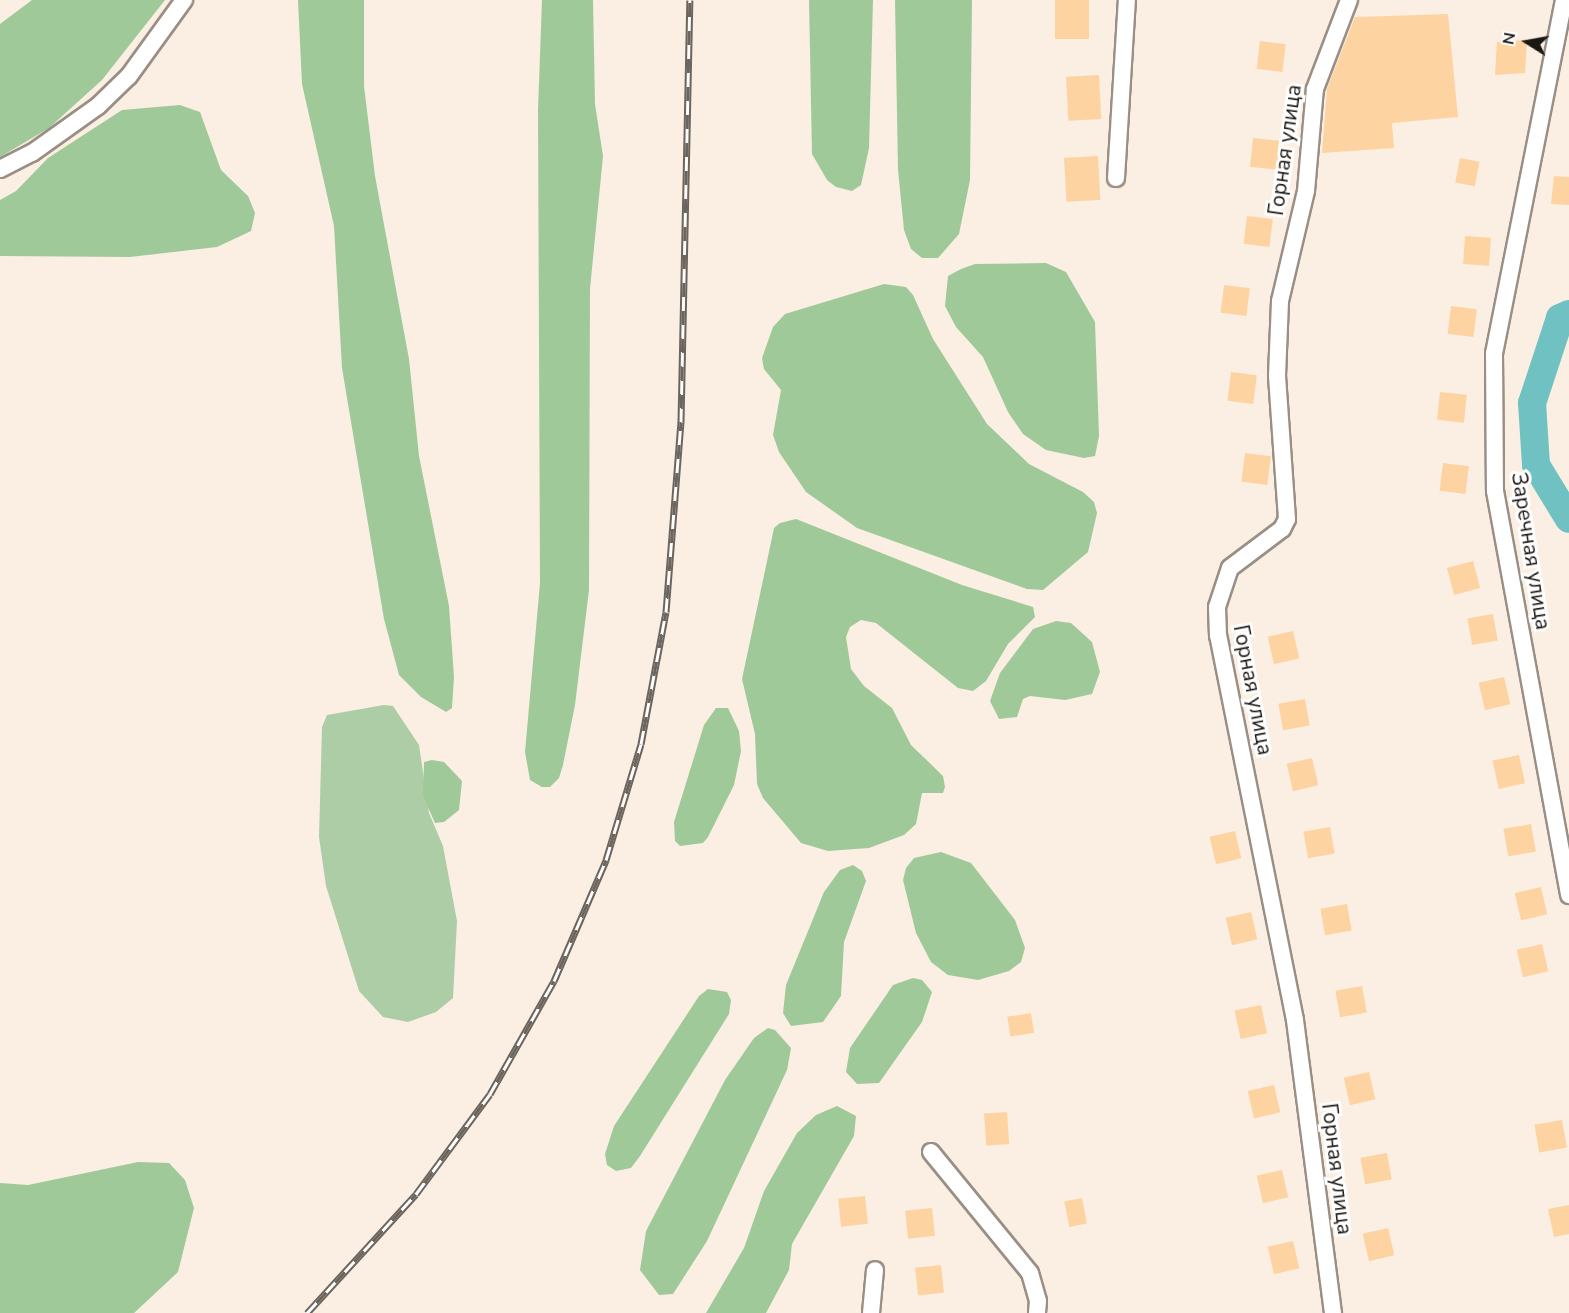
<!DOCTYPE html>
<meta charset="utf-8">
<style>
body{margin:0}
#map{position:relative;width:1569px;height:1313px;overflow:hidden;background:#faefe2;font-family:"Nunito Sans",sans-serif}
div>[style]{position:absolute}
.green>*{inset:0;background:#adcda7}
.forest>*{inset:0;background:#a0c999}
.river>*{height:28px;margin:-14px;padding:0 14px;transform-origin:14px;border-radius:14px;background:#70c1c1}
.building>*{inset:0;background:#fed3a2;transform-origin:0 0}
.roads{filter:drop-shadow(2px 0 #998f84) drop-shadow(-2px 0 #998f84) drop-shadow(0 2px #998f84) drop-shadow(0 -2px #998f84)}
.street>*{height:16px;margin:-8px;padding:0 8px;transform-origin:8px;border-radius:8px;background:#fff}
.rail>*{height:7px;margin-top:-3.5px;transform-origin:0;background:repeating-linear-gradient(90deg,#fefefe 0 14px,#6b655e 0 28px);box-sizing:border-box;border-block:2px solid #6b655e}
span{translate:-50% -50%;white-space:nowrap;text-align:center;line-height:1.15;-webkit-text-stroke:6px #fefefe;paint-order:stroke}
.street-label{font-size:21px;color:#1b1713}
.north{position:absolute;left:1497px;top:12px;width:60px;height:60px;-webkit-text-stroke:4px #fefefe;paint-order:stroke;rotate:281deg;font-size:16px;font-weight:700;line-height:24px;text-align:center;color:#1b1713}
.north::after{content:'';display:block;margin:auto;width:21px;height:27px;background:#1b1713;clip-path:polygon(50% 0,100% 100%,50% 72%,0 100%)}
</style>
<div id="map">
<div class="green">
<i style="clip-path:polygon(384px 705px,393px 706px,419px 745px,429px 813px,443px 846px,457px 921px,453px 998px,436px 1012px,408px 1022px,383px 1017px,359px 991px,326px 886px,319px 837px,322px 727px,327px 715px)"></i>
</div>
<div class="forest">
<i style="clip-path:polygon(32px 0,165px 0,102px 80px,49px 128px,0 157px,0 24px)"></i>
<i style="clip-path:polygon(298px 0,364px 0,364px 86px,375px 176px,409px 359px,419px 456px,449px 606px,454px 677px,452px 708px,446px 712px,421px 697px,399px 675px,384px 619px,342px 368px,334px 226px,302px 84px)"></i>
<i style="clip-path:polygon(542px 0,593px 0,595px 104px,603px 156px,590px 289px,589px 590px,575px 705px,563px 765px,559px 778px,550px 787px,542px 787px,530px 780px,525px 752px,540px 583px,538px 110px)"></i>
<i style="clip-path:polygon(809px 0,873px 0,869px 148px,861px 185px,852px 191px,836px 187px,827px 180px,812px 154px)"></i>
<i style="clip-path:polygon(895px 0,972px 0,970px 180px,959px 234px,938px 258px,922px 258px,911px 249px,904px 230px,898px 170px)"></i>
<i style="clip-path:polygon(180px 105px,200px 112px,221px 170px,248px 196px,255px 213px,251px 231px,217px 247px,130px 257px,0 256px,0 200px,16px 191px,48px 158px,122px 110px)"></i>
<i style="clip-path:polygon(1046px 263px,1066px 272px,1095px 322px,1099px 436px,1095px 456px,1084px 458px,1046px 450px,1023px 434px,1008px 412px,983px 357px,956px 327px,945px 306px,948px 276px,961px 269px,975px 264px)"></i>
<i style="clip-path:polygon(884px 284px,906px 287px,913px 295px,933px 339px,987px 424px,1029px 464px,1083px 492px,1094px 502px,1097px 513px,1088px 552px,1043px 590px,1027px 589px,857px 528px,806px 492px,779px 452px,773px 435px,781px 390px,764px 369px,762px 358px,773px 327px,785px 314px)"></i>
<i style="clip-path:polygon(796px 519px,962px 585px,1033px 607px,1035px 617px,1008px 644px,986px 681px,973px 691px,958px 688px,876px 623px,861px 620px,850px 627px,846px 637px,851px 669px,864px 686px,892px 708px,911px 745px,943px 776px,945px 787px,943px 793px,922px 793px,916px 824px,904px 835px,869px 848px,828px 851px,801px 843px,763px 798px,757px 784px,755px 734px,742px 679px,774px 528px,780px 523px)"></i>
<i style="clip-path:polygon(1056px 621px,1071px 623px,1092px 642px,1100px 672px,1092px 694px,1065px 700px,1030px 696px,1023px 699px,1017px 717px,999px 719px,990px 701px,1000px 673px,1033px 629px)"></i>
<i style="clip-path:polygon(716px 708px,728px 708px,739px 731px,741px 751px,734px 785px,708px 837px,703px 843px,680px 846px,675px 841px,674px 822px,704px 725px)"></i>
<i style="clip-path:polygon(432px 760px,444px 762px,462px 781px,459px 810px,444px 822px,435px 823px,423px 796px,424px 762px)"></i>
<i style="clip-path:polygon(941px 852px,971px 863px,1015px 920px,1025px 948px,1021px 962px,1009px 971px,978px 980px,948px 975px,931px 962px,916px 933px,903px 880px,906px 868px,914px 858px)"></i>
<i style="clip-path:polygon(853px 865px,862px 871px,866px 881px,844px 942px,841px 996px,823px 1022px,791px 1026px,783px 1013px,786px 985px,824px 892px,840px 870px)"></i>
<i style="clip-path:polygon(913px 978px,922px 980px,932px 992px,922px 1022px,879px 1083px,857px 1084px,846px 1072px,850px 1048px,893px 985px)"></i>
<i style="clip-path:polygon(708px 989px,727px 992px,731px 1000px,729px 1014px,640px 1156px,631px 1168px,616px 1171px,607px 1165px,605px 1154px,614px 1126px,699px 996px)"></i>
<i style="clip-path:polygon(768px 1028px,775px 1030px,791px 1048px,787px 1070px,707px 1241px,673px 1294px,659px 1295px,640px 1270px,646px 1231px,725px 1080px,754px 1038px)"></i>
<i style="clip-path:polygon(837px 1106px,856px 1116px,854px 1136px,792px 1244px,789px 1270px,766px 1313px,706px 1313px,744px 1248px,764px 1191px,797px 1133px,816px 1115px)"></i>
<i style="clip-path:polygon(138px 1162px,169px 1163px,185px 1180px,194px 1208px,178px 1272px,134px 1313px,0 1313px,0 1183px,28px 1185px)"></i>
</div>
<div class="river">
<i style="left:1569px;top:314px;width:10px;rotate:156deg"></i>
<i style="left:1560px;top:318px;width:89px;rotate:108.2deg"></i>
<i style="left:1532px;top:403px;width:62px;rotate:86.3deg"></i>
<i style="left:1536px;top:465px;width:63px;rotate:58.6deg"></i>
</div>
<div class="building">
<i style="left:1055px;top:0;width:34px;height:39px"></i>
<i style="clip-path:polygon(1448px 14px,1458px 117px,1392px 123px,1394px 148px,1322px 153px,1327px 89px,1355px 17px)"></i>
<i style="clip-path:polygon(1527px 40px,1525px 73px,1495px 75px,1497px 42px)"></i>
<i style="left:1260px;top:41px;width:26px;height:28px;rotate:7deg"></i>
<i style="left:1099px;top:75px;width:44px;height:33px;rotate:87deg"></i>
<i style="left:1253px;top:138px;width:27px;height:29px;rotate:6deg"></i>
<i style="left:1098px;top:156px;width:44px;height:34px;rotate:87deg"></i>
<i style="left:1460px;top:158px;width:20px;height:25px;rotate:11deg"></i>
<i style="clip-path:polygon(1554px 176px,1569px 177px,1569px 205px,1551px 204px)"></i>
<i style="left:1247px;top:216px;width:26px;height:28px;rotate:7deg"></i>
<i style="left:1465px;top:236px;width:26px;height:28px;rotate:4deg"></i>
<i style="left:1224px;top:285px;width:26px;height:28px;rotate:7deg"></i>
<i style="left:1451px;top:306px;width:26px;height:28px;rotate:7deg"></i>
<i style="left:1231px;top:372px;width:26px;height:29px;rotate:7deg"></i>
<i style="left:1440px;top:392px;width:27px;height:28px;rotate:6deg"></i>
<i style="left:1245px;top:453px;width:26px;height:29px;rotate:7deg"></i>
<i style="left:1443px;top:463px;width:26px;height:28px;rotate:7deg"></i>
<i style="left:1473px;top:561px;width:28px;height:27px;rotate:75deg"></i>
<i style="left:1493px;top:614px;width:27px;height:26px;rotate:80deg"></i>
<i style="left:1293px;top:631px;width:28px;height:26px;rotate:77deg"></i>
<i style="left:1504px;top:677px;width:28px;height:26px;rotate:77deg"></i>
<i style="left:1305px;top:699px;width:27px;height:27px;rotate:80deg"></i>
<i style="left:1519px;top:755px;width:29px;height:27px;rotate:78deg"></i>
<i style="left:1312px;top:758px;width:28px;height:26px;rotate:77deg"></i>
<i style="left:1531px;top:824px;width:28px;height:28px;rotate:80deg"></i>
<i style="left:1330px;top:827px;width:27px;height:27px;rotate:80deg"></i>
<i style="left:1235px;top:831px;width:28px;height:26px;rotate:77deg"></i>
<i style="left:1541px;top:887px;width:28px;height:27px;rotate:77deg"></i>
<i style="left:1347px;top:904px;width:27px;height:27px;rotate:80deg"></i>
<i style="left:1251px;top:912px;width:28px;height:26px;rotate:77deg"></i>
<i style="left:1542px;top:944px;width:28px;height:26px;rotate:77deg"></i>
<i style="left:1362px;top:986px;width:27px;height:27px;rotate:80deg"></i>
<i style="left:1261px;top:1005px;width:29px;height:27px;rotate:78deg"></i>
<i style="left:1031px;top:1013px;width:20px;height:24px;rotate:81deg"></i>
<i style="left:1369px;top:1072px;width:28px;height:26px;rotate:77deg"></i>
<i style="left:1274px;top:1085px;width:28px;height:27px;rotate:77deg"></i>
<i style="left:1007px;top:1112px;width:32px;height:23px;rotate:86deg"></i>
<i style="left:1562px;top:1120px;width:28px;height:28px;rotate:80deg"></i>
<i style="left:1387px;top:1153px;width:27px;height:27px;rotate:80deg"></i>
<i style="left:1282px;top:1170px;width:28px;height:26px;rotate:77deg"></i>
<i style="left:865px;top:1196px;width:28px;height:27px;rotate:84deg"></i>
<i style="left:1082px;top:1198px;width:26px;height:18px;rotate:79deg"></i>
<i style="clip-path:polygon(1569px 1205px,1569px 1234px,1554px 1237px,1548px 1209px)"></i>
<i style="left:932px;top:1208px;width:28px;height:27px;rotate:84deg"></i>
<i style="left:1388px;top:1228px;width:28px;height:26px;rotate:77deg"></i>
<i style="left:1293px;top:1241px;width:28px;height:26px;rotate:77deg"></i>
<i style="left:941px;top:1265px;width:28px;height:26px;rotate:84deg"></i>
</div>
<div class="roads">
<div class="street">
<i style="left:1564px;top:0;width:360px;rotate:101.2deg"></i>
<i style="left:1494px;top:353px;width:138px;rotate:89.6deg"></i>
<i style="left:1495px;top:491px;width:411px;rotate:79.6deg"></i>
<i style="left:0;top:169px;width:36px;rotate:-27deg"></i>
<i style="left:32px;top:153px;width:81px;rotate:-35.5deg"></i>
<i style="left:98px;top:106px;width:43px;rotate:-44.1deg"></i>
<i style="left:129px;top:76px;width:94px;rotate:-54.1deg"></i>
<i style="left:1116px;top:178px;width:178px;rotate:-86.5deg"></i>
<i style="left:931px;top:1152px;width:156px;rotate:50.7deg"></i>
<i style="left:1030px;top:1273px;width:29px;rotate:74deg"></i>
<i style="left:1038px;top:1301px;width:12px;rotate:95deg"></i>
<i style="left:871px;top:1313px;width:43px;rotate:-84.7deg"></i>
<i style="left:1333px;top:1313px;width:295px;rotate:-97.4deg"></i>
<i style="left:1295px;top:1020px;width:392px;rotate:-101.3deg"></i>
<i style="left:1218px;top:636px;width:29px;rotate:-92deg"></i>
<i style="left:1217px;top:607px;width:41px;rotate:-71.6deg"></i>
<i style="left:1230px;top:568px;width:65px;rotate:-36.9deg"></i>
<i style="left:1282px;top:529px;width:11px;rotate:-63deg"></i>
<i style="left:1287px;top:519px;width:143px;rotate:-94deg"></i>
<i style="left:1277px;top:376px;width:75px;rotate:-87.7deg"></i>
<i style="left:1280px;top:301px;width:113px;rotate:-76.7deg"></i>
<i style="left:1306px;top:191px;width:102px;rotate:-85deg"></i>
<i style="left:1315px;top:89px;width:95px;rotate:-69.1deg"></i>
</div>
</div>
<div class="rail">
<i style="left:307px;top:1313px;width:161px;rotate:-47.5deg"></i>
<i style="left:416px;top:1194px;width:124px;rotate:-53.5deg"></i>
<i style="left:490px;top:1094px;width:130px;rotate:-60.5deg"></i>
<i style="left:554px;top:981px;width:132px;rotate:-66.7deg"></i>
<i style="left:606px;top:860px;width:121px;rotate:-73.2deg"></i>
<i style="left:641px;top:744px;width:134px;rotate:-79.3deg"></i>
<i style="left:666px;top:612px;width:191px;rotate:-85.5deg"></i>
<i style="left:681px;top:422px;width:422px;rotate:-88.8deg"></i>
</div>
<div class="street-label">
<span style="left:1285px;top:150px;rotate:-82deg">Горная улица</span>
<span style="left:1531px;top:551px;rotate:81deg">Заречная улица</span>
<span style="left:1253px;top:690px;rotate:79deg">Горная улица</span>
<span style="left:1337px;top:1169px;rotate:83deg">Горная улица</span>
</div>
<div class="north">N</div>
</div>
